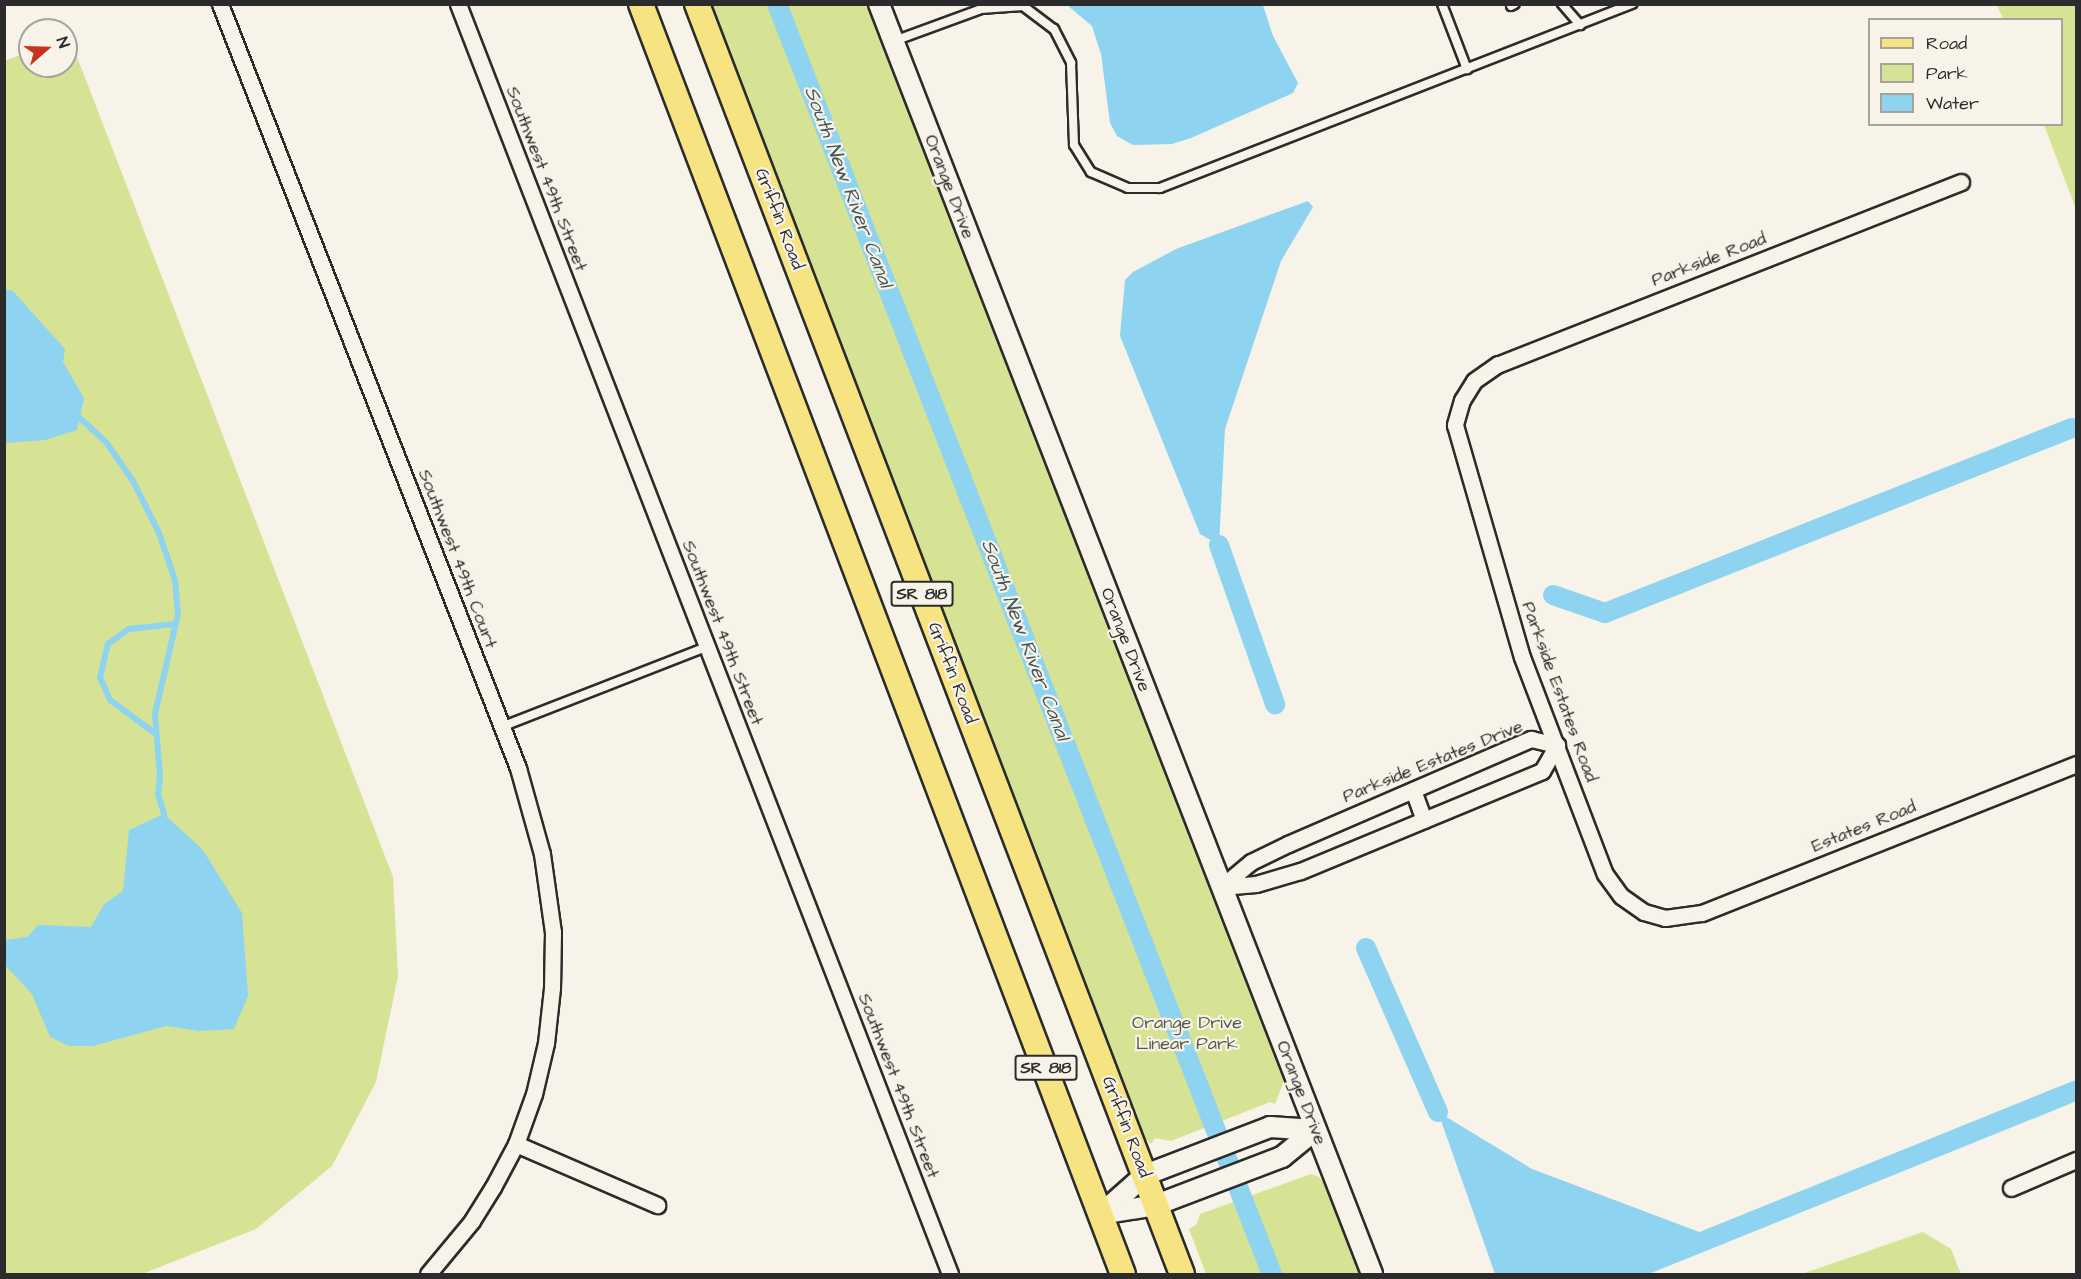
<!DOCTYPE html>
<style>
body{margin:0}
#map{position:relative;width:2081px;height:1279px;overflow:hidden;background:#f7f3e8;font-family:"Architects Daughter",sans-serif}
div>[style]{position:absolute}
.green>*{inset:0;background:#d6e294}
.water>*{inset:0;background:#8ed3ef}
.stream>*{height:6px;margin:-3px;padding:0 3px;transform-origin:3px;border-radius:3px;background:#8ed3ef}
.canal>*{height:20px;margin:-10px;padding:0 10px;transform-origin:10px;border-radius:10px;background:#8ed3ef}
.roads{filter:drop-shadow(2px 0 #2b2b2b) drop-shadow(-2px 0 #2b2b2b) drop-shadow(0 2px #2b2b2b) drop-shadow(0 -2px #2b2b2b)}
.service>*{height:8px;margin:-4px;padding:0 4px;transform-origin:4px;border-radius:4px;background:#f7f3e8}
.minor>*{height:15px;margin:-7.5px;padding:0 7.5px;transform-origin:7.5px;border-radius:7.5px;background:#f7f3e8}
.tertiary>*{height:20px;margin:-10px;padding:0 10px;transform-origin:10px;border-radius:10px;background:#f7f3e8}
.primary>*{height:24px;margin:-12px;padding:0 12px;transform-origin:12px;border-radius:12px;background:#f6e381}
span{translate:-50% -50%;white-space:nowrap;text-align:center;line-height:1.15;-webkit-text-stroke:4.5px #f7f3e8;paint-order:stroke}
.shield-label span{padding:2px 4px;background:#f7f3e8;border:2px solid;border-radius:4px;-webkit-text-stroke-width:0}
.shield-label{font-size:16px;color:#2b2b2b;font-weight:700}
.street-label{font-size:18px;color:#2b2b2b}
.park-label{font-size:18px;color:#565945}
.water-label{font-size:20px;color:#44555c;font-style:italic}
.frame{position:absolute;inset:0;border:6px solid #2b2b2b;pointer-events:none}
.legend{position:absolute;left:1868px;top:18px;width:195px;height:108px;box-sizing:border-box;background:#f7f3e8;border:2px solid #a5a39c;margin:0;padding:8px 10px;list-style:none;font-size:18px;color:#2b2b2b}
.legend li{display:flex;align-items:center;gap:12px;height:30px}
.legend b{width:30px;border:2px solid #a5a39c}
.north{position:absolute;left:18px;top:18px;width:60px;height:60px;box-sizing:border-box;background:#f7f3e8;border:2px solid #a5a39c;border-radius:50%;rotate:70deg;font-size:16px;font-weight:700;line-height:24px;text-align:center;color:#2b2b2b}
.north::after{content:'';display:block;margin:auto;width:21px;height:27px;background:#c8321e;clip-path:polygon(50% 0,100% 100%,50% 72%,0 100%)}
</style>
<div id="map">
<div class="green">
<i style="clip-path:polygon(710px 5px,868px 5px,1281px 1065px,1284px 1081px,1275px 1104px,1270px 1102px,1171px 1141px,1155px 1138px,1151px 1144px,1144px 1137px)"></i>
<i style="clip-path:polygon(1997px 5px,2076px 5px,2076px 209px,2044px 125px,2062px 124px,2062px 20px,2003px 19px)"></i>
<i style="clip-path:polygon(69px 36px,393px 877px,398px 976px,376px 1082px,332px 1166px,256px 1229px,142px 1274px,5px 1274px,5px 61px,30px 51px,30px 66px,66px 66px,66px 37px)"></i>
<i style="clip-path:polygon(1311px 1174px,1319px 1177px,1331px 1192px,1364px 1274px,1206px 1274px,1189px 1229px,1197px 1224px,1200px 1214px)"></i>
<i style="clip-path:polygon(1923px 1232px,1951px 1249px,1961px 1274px,1802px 1274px)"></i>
</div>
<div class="water">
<i style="clip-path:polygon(1067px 5px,1263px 5px,1273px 36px,1298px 83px,1293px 93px,1191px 138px,1172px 144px,1133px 145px,1117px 136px,1110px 123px,1101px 54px,1092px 26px)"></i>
<i style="clip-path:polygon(1308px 201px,1313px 207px,1281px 261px,1225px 429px,1219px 545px,1200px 534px,1120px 336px,1125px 280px,1133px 272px,1176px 249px)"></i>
<i style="clip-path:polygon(5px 289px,13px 291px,65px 349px,63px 362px,84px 398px,77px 430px,45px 440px,5px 443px)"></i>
<i style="clip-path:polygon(164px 814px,203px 850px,242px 913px,248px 996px,234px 1029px,200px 1031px,166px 1026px,93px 1046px,69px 1046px,50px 1037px,32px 994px,5px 965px,5px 940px,27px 937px,38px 925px,91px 927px,104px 904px,123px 891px,129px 830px)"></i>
<i style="clip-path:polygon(1438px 1112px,1532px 1169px,1710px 1236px,1622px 1274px,1495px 1274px)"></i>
</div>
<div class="stream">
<i style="left:80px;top:418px;width:35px;rotate:43deg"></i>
<i style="left:106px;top:442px;width:47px;rotate:55.3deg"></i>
<i style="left:133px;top:481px;width:58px;rotate:63.4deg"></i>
<i style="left:159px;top:533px;width:50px;rotate:71.2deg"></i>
<i style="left:175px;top:580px;width:34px;rotate:85deg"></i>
<i style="left:178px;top:614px;width:103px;rotate:103deg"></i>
<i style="left:155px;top:714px;width:62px;rotate:85.4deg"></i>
<i style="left:160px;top:776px;width:18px;rotate:96deg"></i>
<i style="left:158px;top:794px;width:21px;rotate:73deg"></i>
<i style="left:156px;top:734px;width:57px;rotate:-143.5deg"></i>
<i style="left:110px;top:700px;width:24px;rotate:-114deg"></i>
<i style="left:100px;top:678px;width:35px;rotate:-77deg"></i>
<i style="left:108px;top:644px;width:26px;rotate:-36deg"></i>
<i style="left:129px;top:629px;width:46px;rotate:-6.2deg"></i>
</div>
<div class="canal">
<i style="left:777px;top:4px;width:1363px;rotate:68.71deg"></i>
<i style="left:1219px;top:545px;width:169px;rotate:70.6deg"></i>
<i style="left:1553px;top:595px;width:55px;rotate:19.1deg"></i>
<i style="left:1605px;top:613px;width:502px;rotate:-21.61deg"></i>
<i style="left:1366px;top:948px;width:179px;rotate:66.3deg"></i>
<i style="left:1622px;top:1274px;width:489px;rotate:-22deg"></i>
</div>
<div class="roads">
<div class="service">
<i style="left:1442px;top:4px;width:70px;rotate:69deg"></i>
<i style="left:1562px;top:4px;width:28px;rotate:49deg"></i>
<i style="left:1511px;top:6px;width:4px;rotate:-27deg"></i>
<i style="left:894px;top:41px;width:93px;rotate:-20.2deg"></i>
<i style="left:981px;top:9px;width:42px;rotate:-4.1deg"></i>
<i style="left:1023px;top:6px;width:39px;rotate:37deg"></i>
<i style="left:1054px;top:29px;width:38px;rotate:63deg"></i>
<i style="left:1071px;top:63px;width:82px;rotate:87.9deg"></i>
<i style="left:1074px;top:145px;width:32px;rotate:58deg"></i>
<i style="left:1091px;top:172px;width:40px;rotate:23.4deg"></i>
<i style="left:1128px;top:188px;width:32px"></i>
<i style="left:1160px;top:188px;width:507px;rotate:-21.3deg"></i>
<i style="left:501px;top:727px;width:220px;rotate:-21.3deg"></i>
</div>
<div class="minor">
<i style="left:220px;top:4px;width:820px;rotate:68.69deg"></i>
<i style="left:518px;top:768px;width:89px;rotate:74.4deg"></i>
<i style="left:542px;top:854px;width:79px;rotate:82deg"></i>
<i style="left:553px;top:932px;width:56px;rotate:91deg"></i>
<i style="left:552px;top:988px;width:55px;rotate:96.2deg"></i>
<i style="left:546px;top:1043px;width:52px;rotate:103.2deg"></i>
<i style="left:534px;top:1094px;width:53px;rotate:109.8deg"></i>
<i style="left:516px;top:1144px;width:49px;rotate:118.1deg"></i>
<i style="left:493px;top:1187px;width:40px;rotate:122deg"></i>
<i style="left:472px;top:1221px;width:69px;rotate:129.7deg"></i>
<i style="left:458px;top:4px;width:1362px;rotate:68.82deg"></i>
<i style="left:1961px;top:182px;width:497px;rotate:158.5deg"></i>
<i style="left:1498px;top:364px;width:29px;rotate:145deg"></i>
<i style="left:1474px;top:381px;width:22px;rotate:122deg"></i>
<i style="left:1462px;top:400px;width:26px;rotate:106deg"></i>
<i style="left:1455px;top:425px;width:241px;rotate:73.9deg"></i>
<i style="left:1522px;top:657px;width:232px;rotate:69.1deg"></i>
<i style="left:1605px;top:874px;width:27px;rotate:54deg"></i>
<i style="left:1621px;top:896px;width:28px;rotate:35deg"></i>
<i style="left:1644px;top:912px;width:22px;rotate:16deg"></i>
<i style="left:1665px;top:918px;width:37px;rotate:-8deg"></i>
<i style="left:1702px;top:913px;width:403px;rotate:-21.7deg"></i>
<i style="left:1531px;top:739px;width:27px;rotate:13deg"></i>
<i style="left:1557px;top:745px;width:30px;rotate:120deg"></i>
<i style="left:1542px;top:771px;width:262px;rotate:157.5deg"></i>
<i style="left:1300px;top:871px;width:46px;rotate:163.5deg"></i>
<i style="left:1256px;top:884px;width:35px;rotate:175deg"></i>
<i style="left:1221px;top:887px;width:39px;rotate:-40deg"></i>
<i style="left:1251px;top:862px;width:41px;rotate:-25.9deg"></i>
<i style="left:1288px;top:844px;width:265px;rotate:-23.4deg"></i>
<i style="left:1413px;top:790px;width:32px;rotate:70deg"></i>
<i style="left:516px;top:1144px;width:154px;rotate:23.4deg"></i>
<i style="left:2011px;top:1188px;width:71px;rotate:-23.3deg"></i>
</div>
<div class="tertiary">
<i style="left:879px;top:4px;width:1362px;rotate:68.78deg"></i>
<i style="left:1101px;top:1214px;width:59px;rotate:-41.6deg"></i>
<i style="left:1145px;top:1175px;width:134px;rotate:-21deg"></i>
<i style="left:1270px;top:1127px;width:45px;rotate:3.8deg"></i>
<i style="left:1101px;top:1214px;width:56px;rotate:-9.3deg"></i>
<i style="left:1156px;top:1205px;width:135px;rotate:-20.9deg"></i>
<i style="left:1282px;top:1157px;width:43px;rotate:-39.3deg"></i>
</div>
<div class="primary">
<i style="left:641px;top:4px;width:1358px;rotate:69.22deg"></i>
<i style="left:697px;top:4px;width:1359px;rotate:69.1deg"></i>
</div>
</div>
<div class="shield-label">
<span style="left:922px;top:594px">SR 818</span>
<span style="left:1046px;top:1068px">SR 818</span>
</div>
<div class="street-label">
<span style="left:546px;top:179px;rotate:69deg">Southwest 49th Street</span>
<span style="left:949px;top:187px;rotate:69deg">Orange Drive</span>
<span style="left:779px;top:219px;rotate:69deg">Griffin Road</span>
<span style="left:1709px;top:260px;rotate:-21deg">Parkside Road</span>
<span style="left:457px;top:559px;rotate:69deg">Southwest 49th Court</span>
<span style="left:722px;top:633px;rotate:69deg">Southwest 49th Street</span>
<span style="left:1125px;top:640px;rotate:69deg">Orange Drive</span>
<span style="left:952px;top:673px;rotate:69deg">Griffin Road</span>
<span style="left:1559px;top:692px;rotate:70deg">Parkside Estates Road</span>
<span style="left:1433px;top:762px;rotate:-22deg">Parkside Estates Drive</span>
<span style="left:1864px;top:827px;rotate:-22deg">Estates Road</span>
<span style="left:898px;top:1086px;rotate:69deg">Southwest 49th Street</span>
<span style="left:1301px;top:1093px;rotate:69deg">Orange Drive</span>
<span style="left:1126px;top:1127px;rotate:69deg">Griffin Road</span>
</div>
<div class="park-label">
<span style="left:1187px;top:1034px">Orange Drive<br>Linear Park</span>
</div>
<div class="water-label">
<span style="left:848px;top:187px;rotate:69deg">South New River Canal</span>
<span style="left:1025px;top:640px;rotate:69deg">South New River Canal</span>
</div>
<div class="frame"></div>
<ul class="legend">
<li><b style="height:8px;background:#f6e381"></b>Road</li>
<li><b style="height:16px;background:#d6e294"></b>Park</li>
<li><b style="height:16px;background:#8ed3ef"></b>Water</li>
</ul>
<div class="north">N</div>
</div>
